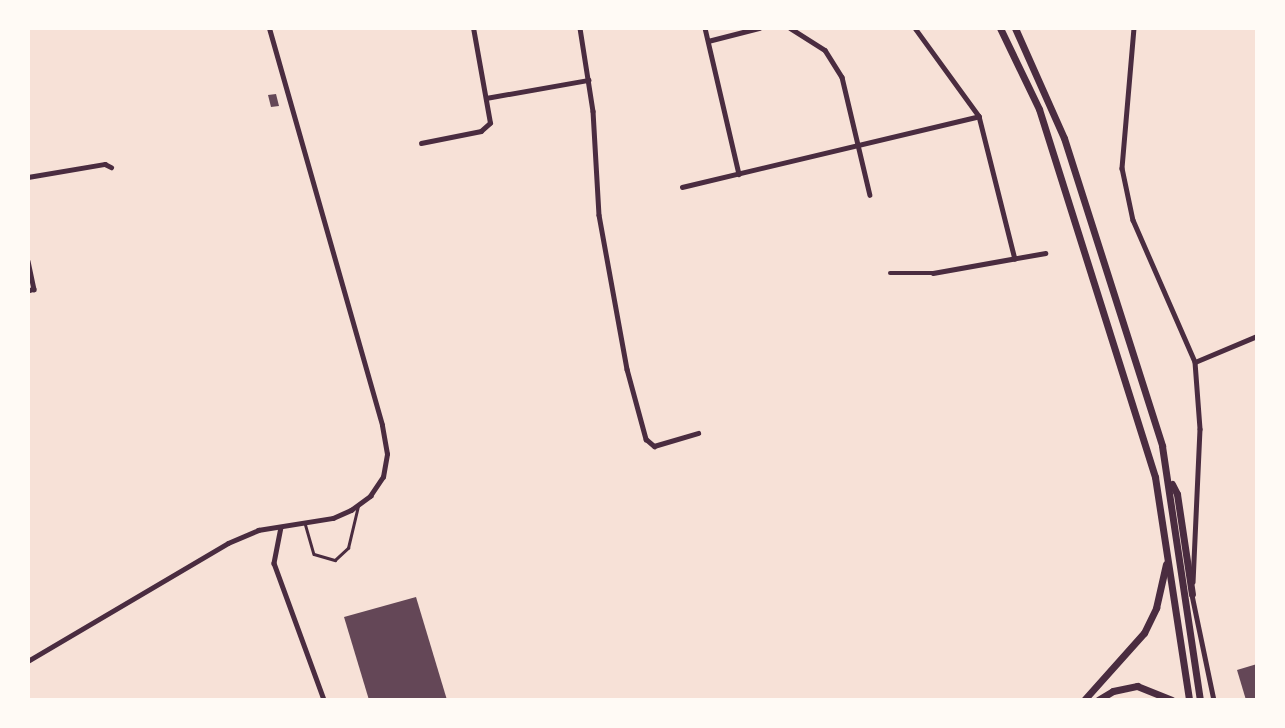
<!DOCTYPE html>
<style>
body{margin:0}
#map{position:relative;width:1285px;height:728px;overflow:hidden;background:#f7e1d7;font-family:Lora,serif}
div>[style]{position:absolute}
.building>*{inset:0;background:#644757}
.service>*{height:2.5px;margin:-1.25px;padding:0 1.25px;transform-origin:1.25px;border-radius:1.25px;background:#4a2c40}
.minor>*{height:4.5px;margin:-2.25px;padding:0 2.25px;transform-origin:2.25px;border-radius:2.25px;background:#4a2c40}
.secondary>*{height:7px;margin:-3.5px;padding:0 3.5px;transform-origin:3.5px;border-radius:3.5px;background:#4a2c40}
span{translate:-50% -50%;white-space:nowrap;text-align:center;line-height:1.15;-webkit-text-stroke:7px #fffaf5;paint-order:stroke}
.frame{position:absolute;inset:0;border:30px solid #fffaf5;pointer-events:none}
</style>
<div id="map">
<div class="building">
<i style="clip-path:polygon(276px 94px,279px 106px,271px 107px,268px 95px)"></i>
<i style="clip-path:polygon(416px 597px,447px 700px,369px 700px,344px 617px)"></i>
<i style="clip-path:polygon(1257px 664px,1257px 698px,1246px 700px,1237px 670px)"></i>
</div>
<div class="service">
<i style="left:305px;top:523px;width:32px;rotate:74deg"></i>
<i style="left:314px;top:554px;width:22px;rotate:16deg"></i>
<i style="left:335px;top:560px;width:18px;rotate:-43deg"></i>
<i style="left:348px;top:548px;width:43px;rotate:-76.6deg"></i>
</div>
<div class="minor">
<i style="left:580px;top:28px;width:84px;rotate:81.1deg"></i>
<i style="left:593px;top:111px;width:104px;rotate:86.7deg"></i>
<i style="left:599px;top:215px;width:157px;rotate:79.7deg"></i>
<i style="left:627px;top:369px;width:73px;rotate:74.8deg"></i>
<i style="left:646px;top:439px;width:11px;rotate:41deg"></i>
<i style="left:654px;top:446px;width:46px;rotate:-16.5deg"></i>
<i style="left:705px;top:28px;width:150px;rotate:76.9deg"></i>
<i style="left:790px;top:28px;width:41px;rotate:32.2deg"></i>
<i style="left:825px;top:50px;width:32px;rotate:58deg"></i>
<i style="left:842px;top:77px;width:121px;rotate:76.7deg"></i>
<i style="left:915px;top:28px;width:109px;rotate:54deg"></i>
<i style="left:979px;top:116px;width:147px;rotate:75.9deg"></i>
<i style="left:1134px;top:28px;width:141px;rotate:94.9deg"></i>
<i style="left:1122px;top:168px;width:53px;rotate:78.1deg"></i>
<i style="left:1133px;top:220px;width:155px;rotate:66.4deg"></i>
<i style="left:1195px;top:362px;width:67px;rotate:85.7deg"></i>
<i style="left:1200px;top:429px;width:153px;rotate:92.6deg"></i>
<i style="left:708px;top:41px;width:53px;rotate:-14.3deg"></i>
<i style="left:486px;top:98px;width:104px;rotate:-10deg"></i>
<i style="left:421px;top:143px;width:61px;rotate:-11.3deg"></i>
<i style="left:481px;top:131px;width:12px;rotate:-42deg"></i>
<i style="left:490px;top:123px;width:97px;rotate:-100.1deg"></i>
<i style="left:28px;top:177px;width:78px;rotate:-9.6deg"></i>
<i style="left:105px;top:164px;width:7px;rotate:27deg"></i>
<i style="left:682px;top:187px;width:305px;rotate:-13.4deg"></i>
<i style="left:28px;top:261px;width:29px;rotate:78deg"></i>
<i style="left:34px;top:289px;width:6px;rotate:162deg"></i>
<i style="left:890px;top:273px;width:43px"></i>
<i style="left:933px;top:273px;width:114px;rotate:-10.1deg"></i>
<i style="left:1195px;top:362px;width:67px;rotate:-22.8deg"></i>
<i style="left:281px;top:527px;width:37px;rotate:101deg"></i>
<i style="left:274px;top:563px;width:146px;rotate:69.9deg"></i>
<i style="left:1192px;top:595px;width:107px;rotate:78.2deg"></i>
<i style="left:28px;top:661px;width:232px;rotate:-30.5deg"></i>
<i style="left:228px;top:543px;width:33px;rotate:-23deg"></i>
<i style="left:258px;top:530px;width:76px;rotate:-9.1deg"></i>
<i style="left:333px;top:518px;width:20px;rotate:-24deg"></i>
<i style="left:351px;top:510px;width:24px;rotate:-36deg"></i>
<i style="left:370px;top:496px;width:23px;rotate:-56deg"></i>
<i style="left:383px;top:477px;width:23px;rotate:-80deg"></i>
<i style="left:387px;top:454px;width:29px;rotate:-100deg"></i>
<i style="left:382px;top:425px;width:413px;rotate:-105.9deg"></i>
</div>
<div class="secondary">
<i style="left:1000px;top:28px;width:90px;rotate:64.3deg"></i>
<i style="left:1039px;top:109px;width:386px;rotate:72.5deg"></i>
<i style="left:1155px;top:477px;width:226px;rotate:81.3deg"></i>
<i style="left:1015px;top:28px;width:120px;rotate:66deg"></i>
<i style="left:1064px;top:138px;width:323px;rotate:72.3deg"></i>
<i style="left:1162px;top:446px;width:257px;rotate:81.5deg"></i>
<i style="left:1172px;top:484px;width:11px;rotate:63deg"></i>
<i style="left:1177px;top:494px;width:101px;rotate:81.5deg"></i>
<i style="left:1084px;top:700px;width:90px;rotate:-48.2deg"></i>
<i style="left:1144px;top:633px;width:28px;rotate:-64deg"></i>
<i style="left:1156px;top:608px;width:45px;rotate:-77.2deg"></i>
<i style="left:1098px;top:700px;width:17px;rotate:-31deg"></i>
<i style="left:1113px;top:691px;width:25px;rotate:-12deg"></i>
<i style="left:1137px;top:686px;width:37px;rotate:22deg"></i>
</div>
<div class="frame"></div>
</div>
